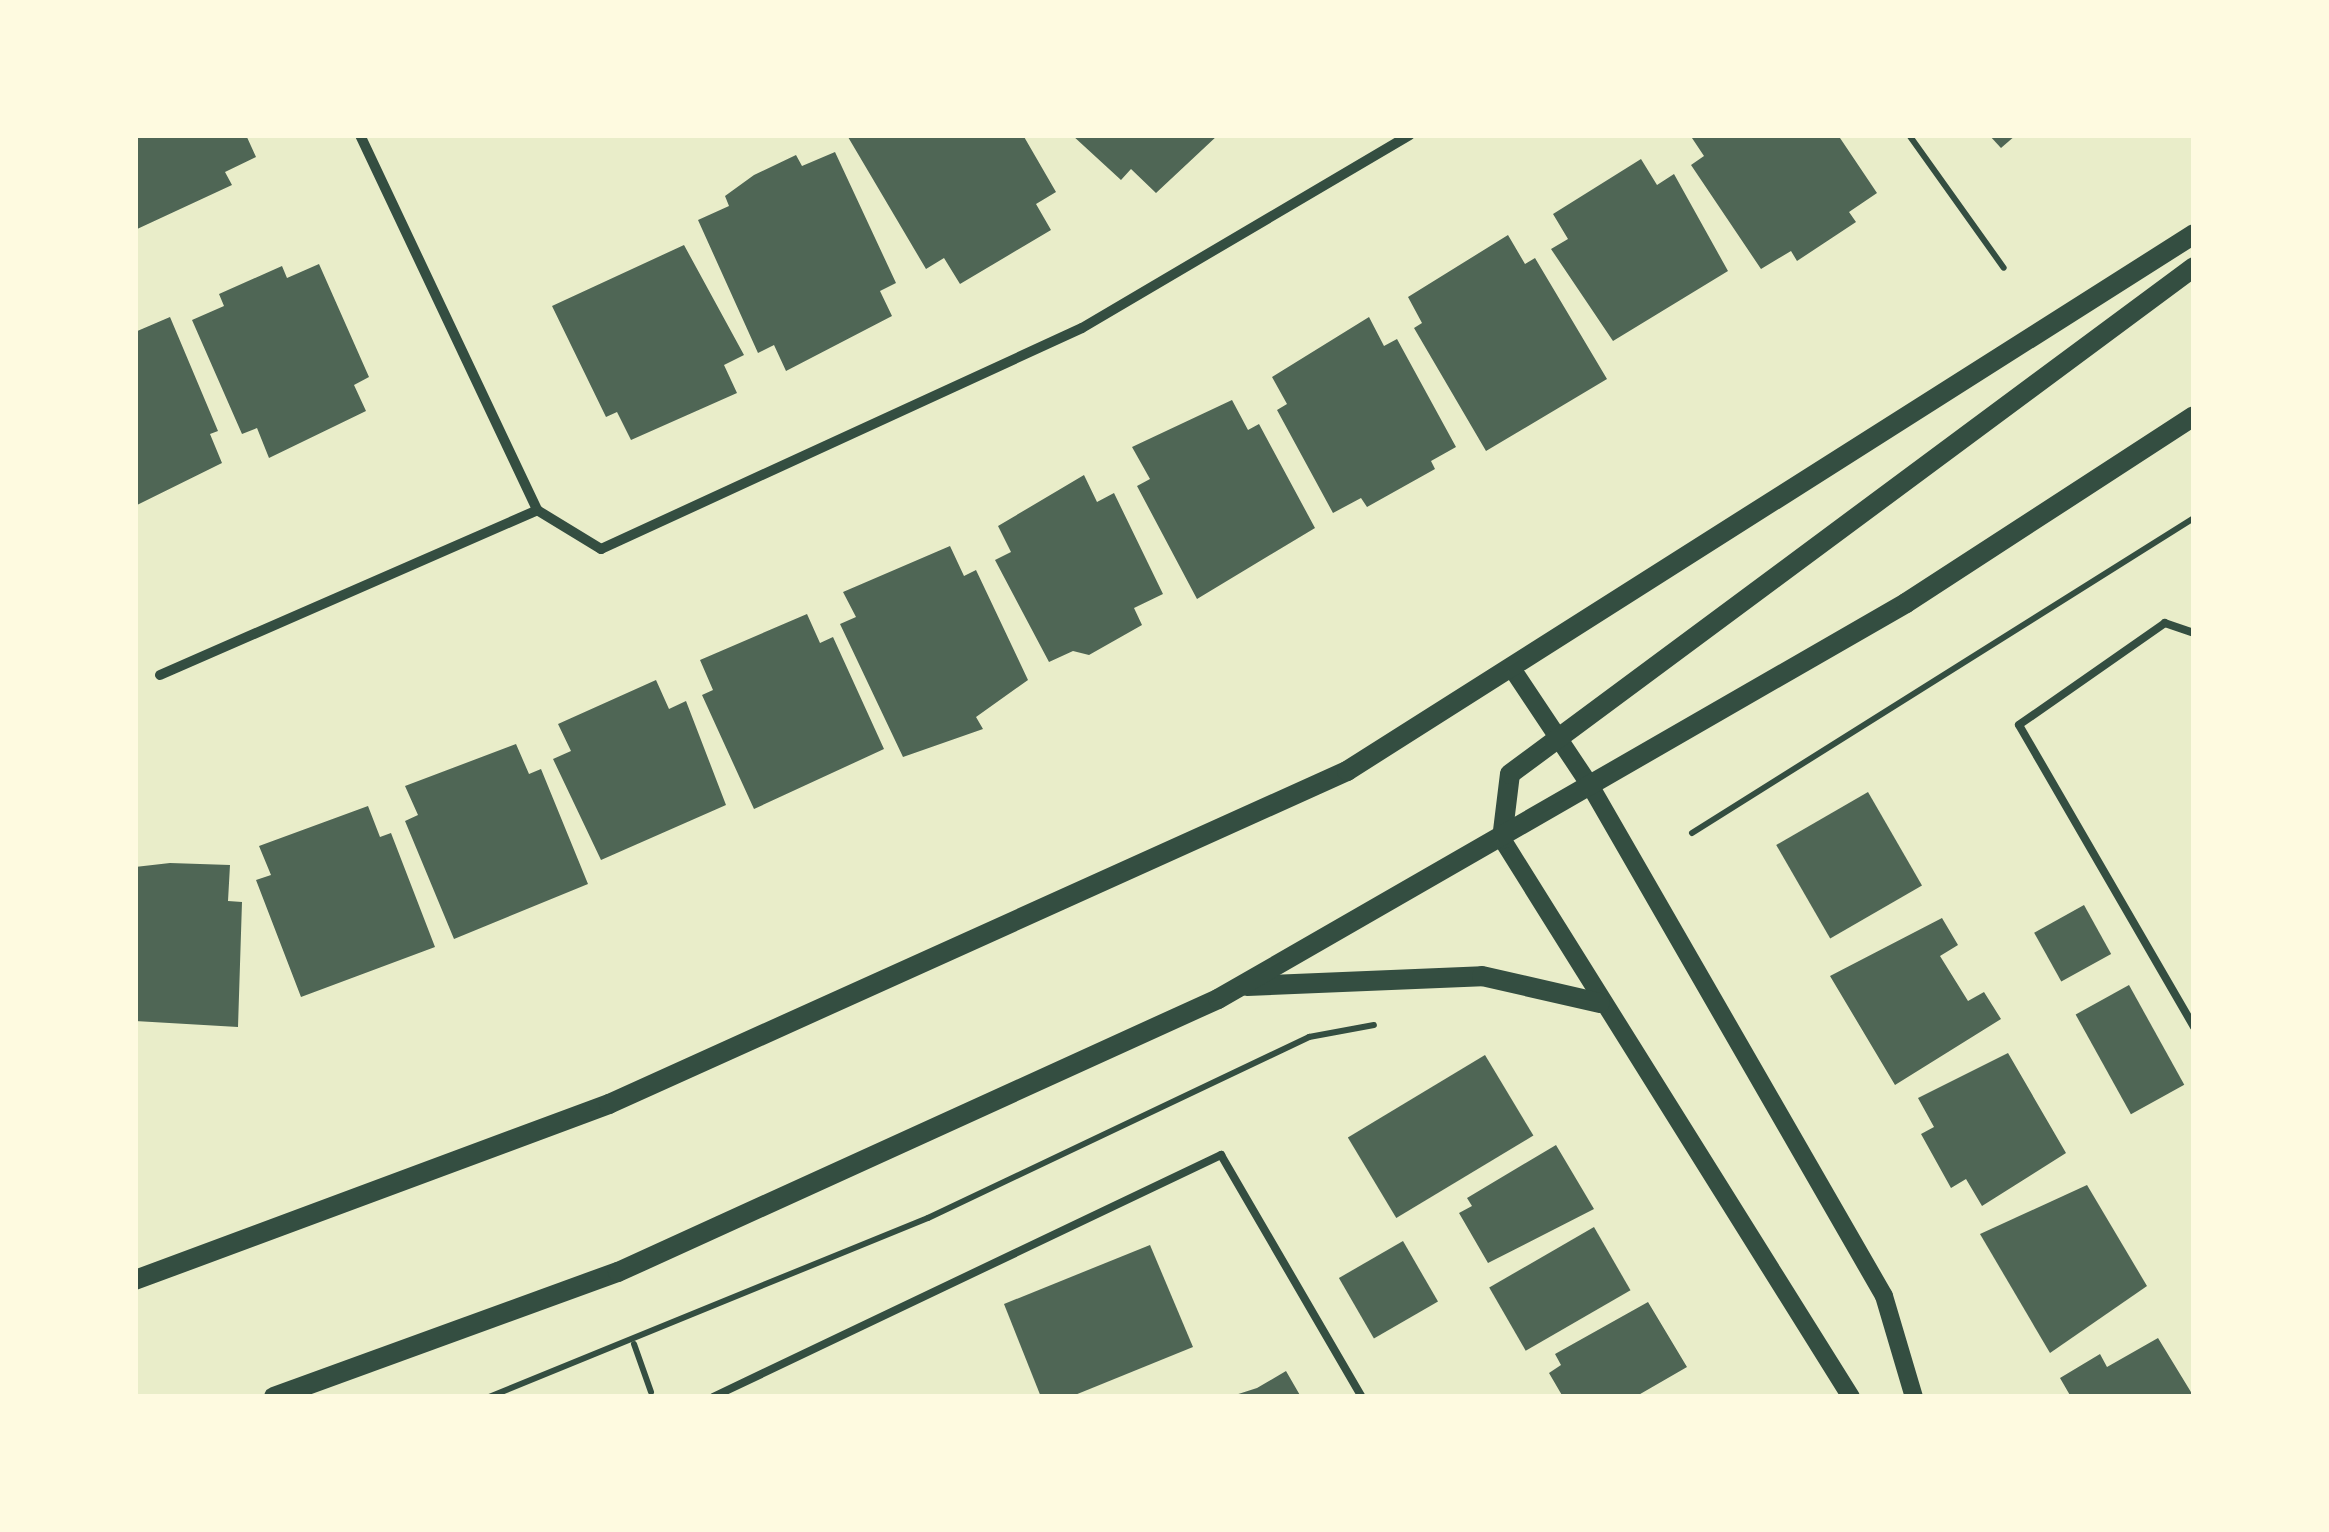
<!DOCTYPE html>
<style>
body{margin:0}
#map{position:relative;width:2329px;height:1532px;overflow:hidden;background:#e9edc9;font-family:"Asap Condensed",sans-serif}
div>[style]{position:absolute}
.building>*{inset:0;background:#4f6655;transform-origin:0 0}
.path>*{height:6px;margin:-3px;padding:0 3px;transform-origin:3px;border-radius:3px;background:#344e41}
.service>*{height:8px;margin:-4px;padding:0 4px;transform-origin:4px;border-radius:4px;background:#344e41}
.minor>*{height:10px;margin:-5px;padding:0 5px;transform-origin:5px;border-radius:5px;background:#344e41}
.tertiary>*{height:18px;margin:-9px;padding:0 9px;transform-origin:9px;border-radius:9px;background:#344e41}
.secondary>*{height:20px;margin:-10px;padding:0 10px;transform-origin:10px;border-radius:10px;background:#344e41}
span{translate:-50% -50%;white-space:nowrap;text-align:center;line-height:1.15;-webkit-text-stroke:10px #fefae0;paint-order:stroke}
.frame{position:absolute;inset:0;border:138px solid #fefae0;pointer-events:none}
</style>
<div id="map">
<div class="building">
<i style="clip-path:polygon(135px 135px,246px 135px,256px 157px,225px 172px,232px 185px,135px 230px)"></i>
<i style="clip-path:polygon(1023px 135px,1056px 192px,1036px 204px,1051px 230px,960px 284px,944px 258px,926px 269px,848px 137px)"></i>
<i style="clip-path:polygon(1072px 135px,1218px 135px,1156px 193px,1131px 169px,1121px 180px)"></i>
<i style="clip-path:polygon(1690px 135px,1838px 135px,1877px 193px,1849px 212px,1856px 222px,1797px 261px,1791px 251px,1761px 269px,1691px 165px,1704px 156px)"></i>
<i style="clip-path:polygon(1989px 135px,2016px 135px,2001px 148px)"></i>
<i style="clip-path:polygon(835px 152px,896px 283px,880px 291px,892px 316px,786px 371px,774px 345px,758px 353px,698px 220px,729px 206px,725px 196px,754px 175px,796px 155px,802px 166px)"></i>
<i style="clip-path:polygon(1641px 159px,1657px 185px,1674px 174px,1728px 271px,1613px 341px,1551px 249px,1568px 239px,1553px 214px)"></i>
<i style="clip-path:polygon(1508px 235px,1525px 264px,1535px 258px,1607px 379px,1486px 451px,1414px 328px,1422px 323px,1408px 297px)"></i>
<i style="clip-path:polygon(684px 245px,744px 355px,724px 365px,737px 393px,631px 440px,617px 412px,606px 417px,552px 306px)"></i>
<i style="clip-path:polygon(319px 264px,369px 377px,354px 385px,366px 411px,269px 458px,257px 428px,242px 434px,192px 320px,224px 306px,219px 294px,282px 266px,287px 278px)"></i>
<i style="clip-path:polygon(170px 317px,218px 431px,210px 434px,222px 463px,135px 506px,135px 332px)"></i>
<i style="clip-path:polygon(1369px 317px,1384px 346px,1397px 339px,1456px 447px,1431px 461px,1435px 469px,1367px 507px,1361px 498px,1333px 513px,1277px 410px,1287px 404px,1272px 377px)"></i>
<i style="clip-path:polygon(1232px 400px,1248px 430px,1259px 424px,1315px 528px,1197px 599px,1137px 486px,1150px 479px,1132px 447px)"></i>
<i style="clip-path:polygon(1084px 475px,1097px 502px,1114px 493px,1163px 594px,1134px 608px,1142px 625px,1089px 655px,1073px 651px,1049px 662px,995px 560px,1011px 552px,998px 526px)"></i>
<i style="clip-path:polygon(950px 546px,964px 576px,976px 570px,1028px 680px,976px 717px,983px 729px,903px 757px,840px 624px,856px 617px,843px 592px)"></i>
<i style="clip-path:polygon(807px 614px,820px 643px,833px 637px,884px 749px,754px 809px,702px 695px,713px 690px,700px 660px)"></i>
<i style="clip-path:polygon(656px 680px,669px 709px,686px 701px,726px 805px,601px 860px,553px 759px,571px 751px,558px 724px)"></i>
<i style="clip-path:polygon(516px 744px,529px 774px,541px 769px,588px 884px,454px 939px,405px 821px,418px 815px,405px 786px)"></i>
<i style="left:1868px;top:792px;width:108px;height:106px;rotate:60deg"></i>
<i style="clip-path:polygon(368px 806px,380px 837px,391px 833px,435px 947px,301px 997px,256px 880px,271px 875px,259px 846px)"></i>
<i style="clip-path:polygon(170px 863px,230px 865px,228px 901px,242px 902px,238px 1027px,135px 1021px,135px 867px)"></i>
<i style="left:2084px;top:905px;width:56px;height:57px;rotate:61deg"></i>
<i style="clip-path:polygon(1942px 918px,1958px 945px,1940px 956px,1968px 1001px,1984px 992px,2001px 1019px,1895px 1085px,1830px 976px)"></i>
<i style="left:2129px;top:985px;width:114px;height:61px;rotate:61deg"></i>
<i style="clip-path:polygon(2008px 1053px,2066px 1153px,1982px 1206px,1966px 1179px,1951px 1188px,1921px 1134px,1934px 1127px,1918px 1098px)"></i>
<i style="left:1485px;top:1055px;width:94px;height:160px;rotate:59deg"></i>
<i style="clip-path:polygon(1556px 1145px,1594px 1209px,1488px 1263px,1459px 1213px,1472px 1206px,1467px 1198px)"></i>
<i style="clip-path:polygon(2087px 1185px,2147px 1286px,2050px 1353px,1980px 1234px)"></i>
<i style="left:1594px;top:1227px;width:73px;height:121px;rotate:60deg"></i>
<i style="left:1403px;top:1241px;width:70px;height:74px;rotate:60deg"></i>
<i style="clip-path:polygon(1150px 1245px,1193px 1347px,1070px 1397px,1041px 1397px,1004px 1304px)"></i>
<i style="clip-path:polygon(1648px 1302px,1687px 1367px,1635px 1397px,1563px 1397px,1549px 1373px,1561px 1365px,1555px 1354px)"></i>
<i style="clip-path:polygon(2158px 1338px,2194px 1397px,2071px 1397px,2060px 1378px,2100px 1354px,2107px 1367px)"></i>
<i style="clip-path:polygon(1286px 1371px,1301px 1397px,1229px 1397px,1257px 1388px)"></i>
</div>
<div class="path">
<i style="left:1909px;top:135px;width:163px;rotate:54.5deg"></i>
<i style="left:1692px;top:833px;width:593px;rotate:-32.11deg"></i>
<i style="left:634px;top:1344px;width:51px;rotate:70.5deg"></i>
<i style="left:489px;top:1397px;width:474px;rotate:-22.2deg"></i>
<i style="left:928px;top:1218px;width:422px;rotate:-25.4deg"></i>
<i style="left:1309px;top:1037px;width:66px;rotate:-10.5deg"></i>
</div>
<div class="service">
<i style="left:2194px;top:633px;width:31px;rotate:-161deg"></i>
<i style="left:2165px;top:623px;width:178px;rotate:145.1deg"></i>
<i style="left:2019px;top:725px;width:349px;rotate:59.9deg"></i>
<i style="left:713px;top:1397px;width:563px;rotate:-25.47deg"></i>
<i style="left:1221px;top:1155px;width:280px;rotate:59.8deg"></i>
</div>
<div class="minor">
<i style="left:360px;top:135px;width:415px;rotate:64.7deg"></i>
<i style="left:537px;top:510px;width:75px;rotate:31.4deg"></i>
<i style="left:601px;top:549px;width:529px;rotate:-24.68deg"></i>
<i style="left:1082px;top:328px;width:380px;rotate:-30.5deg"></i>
<i style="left:160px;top:675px;width:412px;rotate:-23.6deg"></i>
</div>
<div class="tertiary">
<i style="left:1515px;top:673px;width:137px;rotate:56.3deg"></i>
<i style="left:1591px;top:787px;width:587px;rotate:60.07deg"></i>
<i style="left:1884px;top:1296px;width:105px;rotate:73.5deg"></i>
<i style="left:1502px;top:839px;width:658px;rotate:57.98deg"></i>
</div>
<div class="secondary">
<i style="left:1502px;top:839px;width:65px;rotate:-83deg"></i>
<i style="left:1510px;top:774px;width:851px;rotate:-36.55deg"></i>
<i style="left:1247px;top:986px;width:235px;rotate:-2.4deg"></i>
<i style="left:1482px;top:976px;width:121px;rotate:12.9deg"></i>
<i style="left:135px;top:1280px;width:506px;rotate:-20.37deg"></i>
<i style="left:609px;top:1104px;width:810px;rotate:-24.29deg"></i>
<i style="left:1347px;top:771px;width:1003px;rotate:-32.37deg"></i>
<i style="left:274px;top:1397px;width:366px;rotate:-20deg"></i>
<i style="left:618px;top:1272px;width:659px;rotate:-24.47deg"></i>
<i style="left:1218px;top:999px;width:794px;rotate:-29.92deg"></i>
<i style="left:1906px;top:603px;width:343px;rotate:-33deg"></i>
</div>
<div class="frame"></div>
</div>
